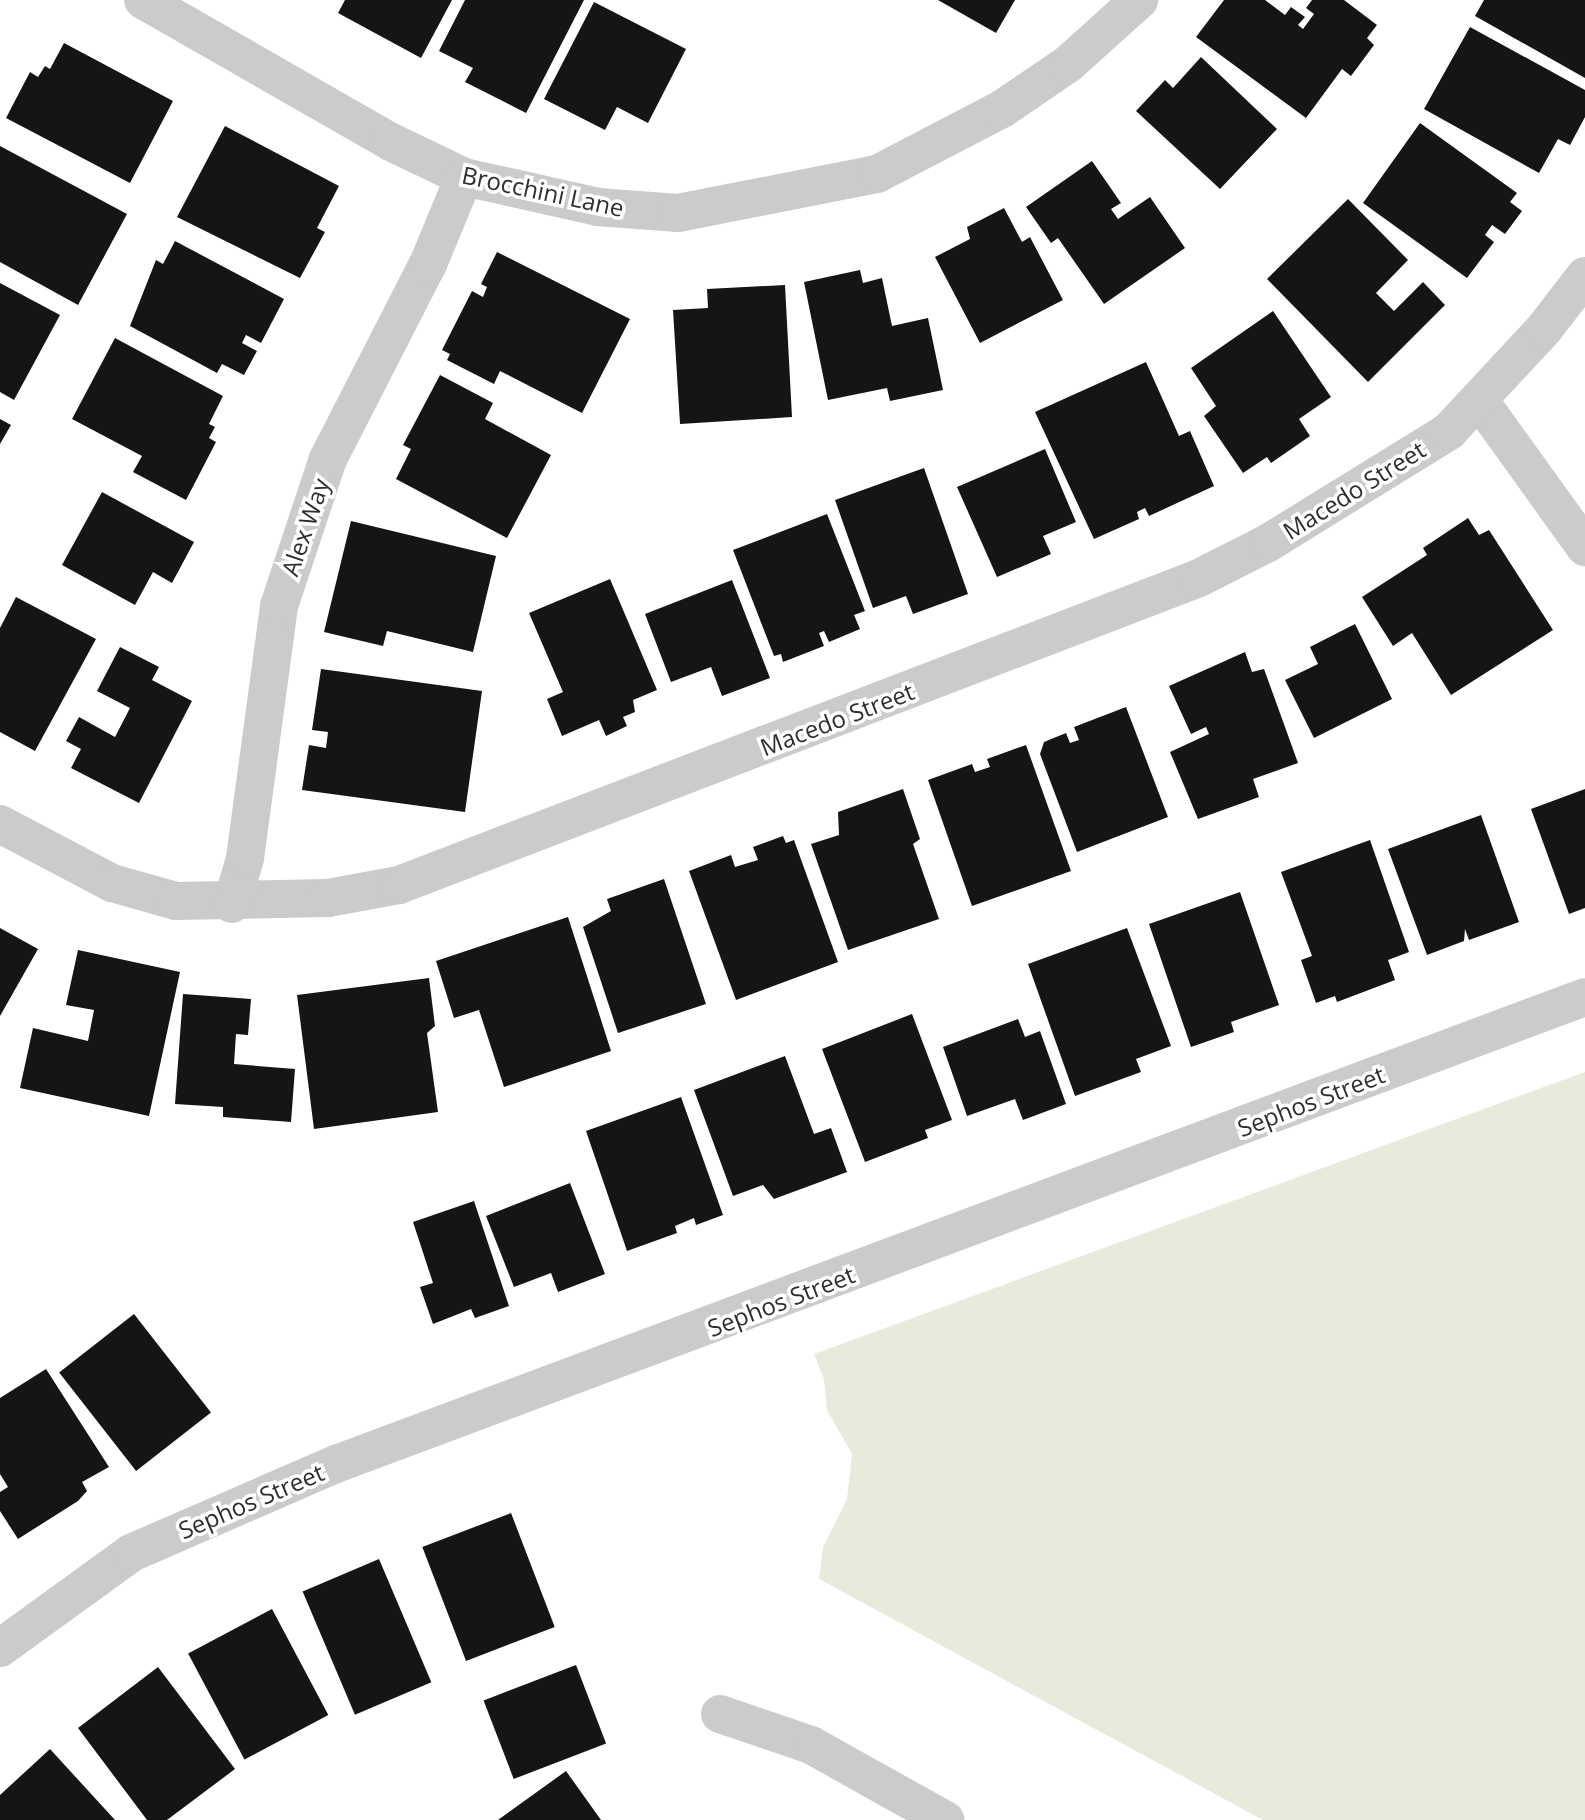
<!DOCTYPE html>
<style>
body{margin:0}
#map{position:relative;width:1585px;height:1820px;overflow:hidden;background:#fff;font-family:"Open Sans",sans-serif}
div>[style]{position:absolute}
.green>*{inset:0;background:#e7ebdb}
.building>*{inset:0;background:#151515;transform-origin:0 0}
.minor>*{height:38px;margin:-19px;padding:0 19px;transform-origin:19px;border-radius:19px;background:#cbcbcb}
.tertiary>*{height:38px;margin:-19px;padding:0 19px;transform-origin:19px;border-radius:19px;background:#cbcbcb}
span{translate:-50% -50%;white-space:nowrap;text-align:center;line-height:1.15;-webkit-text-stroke:7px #fff;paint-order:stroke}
.street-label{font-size:24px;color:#2e2e2e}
</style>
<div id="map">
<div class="green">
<i style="clip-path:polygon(1585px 1072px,1585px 1820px,1263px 1820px,819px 1579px,823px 1547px,847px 1499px,852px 1454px,827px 1410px,824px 1379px,814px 1354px)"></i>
</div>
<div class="building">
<i style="clip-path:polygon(345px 0,452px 0,421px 58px,338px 13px)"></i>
<i style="clip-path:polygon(465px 0,584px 0,526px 113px,465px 82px,473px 68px,439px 51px)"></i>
<i style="clip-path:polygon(938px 0,1015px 0,996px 33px)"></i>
<i style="clip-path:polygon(1224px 0,1265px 0,1285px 15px,1291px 7px,1305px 17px,1298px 25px,1303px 29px,1314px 14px,1306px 8px,1312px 0,1344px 0,1377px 25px,1367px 38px,1374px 45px,1351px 76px,1342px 69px,1306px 118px,1196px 37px)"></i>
<i style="clip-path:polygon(1484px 0,1585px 0,1585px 78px,1475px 16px)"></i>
<i style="clip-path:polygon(594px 2px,686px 49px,648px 123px,617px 107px,605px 130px,544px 99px)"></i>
<i style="clip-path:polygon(1470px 27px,1585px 90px,1585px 117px,1570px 145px,1558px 139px,1539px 173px,1424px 109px)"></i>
<i style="clip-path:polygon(64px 43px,173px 101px,130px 183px,6px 118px,30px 72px,38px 77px,45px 66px,50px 69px)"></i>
<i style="clip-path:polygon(1201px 57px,1277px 129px,1220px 189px,1136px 111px,1165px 80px,1173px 88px)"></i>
<i style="clip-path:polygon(1420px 123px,1517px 193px,1510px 202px,1522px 211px,1505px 234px,1492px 225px,1485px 235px,1494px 242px,1467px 278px,1363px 203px)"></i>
<i style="clip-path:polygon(225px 126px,339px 186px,317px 228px,325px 232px,300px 278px,177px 217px)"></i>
<i style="clip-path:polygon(0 146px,127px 214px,78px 305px,0 262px)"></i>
<i style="clip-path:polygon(1092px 161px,1121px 203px,1111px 209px,1118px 219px,1150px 197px,1185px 248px,1104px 304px,1058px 238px,1051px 243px,1026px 207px)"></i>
<i style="clip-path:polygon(1348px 199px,1408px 260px,1376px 293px,1394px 311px,1423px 282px,1445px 305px,1368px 382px,1267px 279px)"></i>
<i style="clip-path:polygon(1004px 208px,1022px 242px,1030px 237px,1063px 300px,980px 343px,935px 257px,970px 239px,967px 227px)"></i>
<i style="clip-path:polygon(175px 241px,284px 299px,261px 343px,246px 335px,242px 343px,257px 351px,244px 375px,222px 364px,217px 373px,130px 326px,156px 260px,163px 264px)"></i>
<i style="clip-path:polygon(497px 252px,630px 319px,582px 413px,500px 371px,494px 384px,447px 360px,450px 354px,442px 350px,472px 291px,483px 297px,487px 287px,481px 284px)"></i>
<i style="clip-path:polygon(860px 270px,863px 283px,882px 278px,892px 326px,928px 318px,943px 390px,890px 401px,887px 388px,828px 400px,804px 282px)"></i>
<i style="clip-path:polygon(0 283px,60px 315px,14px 400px,0 392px)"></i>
<i style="clip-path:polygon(785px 285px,792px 417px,680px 424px,673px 310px,708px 308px,707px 289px)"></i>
<i style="clip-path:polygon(1273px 311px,1331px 397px,1299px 419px,1310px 436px,1271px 463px,1267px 457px,1243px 473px,1204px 416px,1216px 406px,1191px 368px)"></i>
<i style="clip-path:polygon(115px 338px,223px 396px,209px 424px,215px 427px,209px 438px,216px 442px,186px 500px,133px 472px,142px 456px,72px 419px)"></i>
<i style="clip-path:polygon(1146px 362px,1179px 436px,1190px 431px,1214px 486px,1149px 516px,1145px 508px,1137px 512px,1139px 519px,1094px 539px,1035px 412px)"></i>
<i style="clip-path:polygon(440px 375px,493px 403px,485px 419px,551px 455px,507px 538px,396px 479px,411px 449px,403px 445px)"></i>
<i style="clip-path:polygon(0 419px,11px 425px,0 444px)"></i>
<i style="clip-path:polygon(1045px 449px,1076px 522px,1043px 536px,1051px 554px,997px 577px,957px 487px)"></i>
<i style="clip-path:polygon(924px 468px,968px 594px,913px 614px,906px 596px,873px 608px,835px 500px)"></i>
<i style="clip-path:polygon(102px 492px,194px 542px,172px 583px,153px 572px,135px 605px,62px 565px)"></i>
<i style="clip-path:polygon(827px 514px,865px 611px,854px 615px,860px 629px,829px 642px,824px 631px,819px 633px,824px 646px,783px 662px,781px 654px,774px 656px,733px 550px)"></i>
<i style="clip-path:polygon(1468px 518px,1479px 535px,1489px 530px,1553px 630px,1451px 695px,1412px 633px,1393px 646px,1362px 597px,1427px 555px,1423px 548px)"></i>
<i style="clip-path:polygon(351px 521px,496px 556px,473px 652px,387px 631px,383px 646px,324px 632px)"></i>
<i style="clip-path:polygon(610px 579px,657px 690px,633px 700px,635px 712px,623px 717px,627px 726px,606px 736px,599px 720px,562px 736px,547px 699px,563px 692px,529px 613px)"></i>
<i style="clip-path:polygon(732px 580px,770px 678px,722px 696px,711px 667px,671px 682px,645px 614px)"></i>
<i style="clip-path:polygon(16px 597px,96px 639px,35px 751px,0 732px,0 628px)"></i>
<i style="clip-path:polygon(1355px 624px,1392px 699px,1314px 738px,1285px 680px,1318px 664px,1310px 647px)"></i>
<i style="clip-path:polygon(120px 647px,159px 667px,152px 680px,192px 701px,139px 803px,71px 768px,81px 749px,66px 741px,79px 717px,115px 737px,130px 708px,97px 691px)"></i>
<i style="clip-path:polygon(1245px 652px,1252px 672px,1264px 669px,1298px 763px,1253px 779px,1259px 797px,1198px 819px,1170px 752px,1209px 734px,1206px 727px,1191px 734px,1169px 686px)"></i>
<i style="clip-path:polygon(321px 669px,482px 691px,465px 812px,302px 790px,309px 745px,326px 748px,328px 732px,312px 730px)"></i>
<i style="clip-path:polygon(1126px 707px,1168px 817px,1077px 852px,1040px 754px,1044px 742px,1066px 733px,1070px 743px,1079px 740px,1074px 727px)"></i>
<i style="clip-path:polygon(1026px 745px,1071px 871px,972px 906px,928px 780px,972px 764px,975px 772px,990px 767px,987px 759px)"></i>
<i style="clip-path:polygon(903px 789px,920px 839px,913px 844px,939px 919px,848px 950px,811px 844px,839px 835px,838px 812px)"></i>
<i style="clip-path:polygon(1585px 789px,1585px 908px,1569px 914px,1531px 809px)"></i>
<i style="clip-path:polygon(1481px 815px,1519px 922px,1469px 940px,1465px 929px,1464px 941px,1427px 955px,1388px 849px)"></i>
<i style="clip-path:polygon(783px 836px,786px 843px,794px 840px,838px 962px,736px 1000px,689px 871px,731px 855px,735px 867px,758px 860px,753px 847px)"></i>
<i style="clip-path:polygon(1370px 840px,1409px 952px,1388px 960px,1395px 980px,1337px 1002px,1335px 996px,1316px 1003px,1301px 960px,1312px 956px,1281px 872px)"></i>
<i style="clip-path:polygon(664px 879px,706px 1004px,618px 1033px,583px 927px,611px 911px,607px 899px)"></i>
<i style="clip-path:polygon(1240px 892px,1279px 1005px,1231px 1022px,1234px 1032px,1191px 1047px,1149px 924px)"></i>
<i style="clip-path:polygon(568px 917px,611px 1051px,504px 1087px,479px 1010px,454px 1018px,436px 961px)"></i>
<i style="clip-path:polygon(0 928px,38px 949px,0 1016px)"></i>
<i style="clip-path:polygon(1127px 928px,1171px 1046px,1136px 1059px,1141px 1072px,1075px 1096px,1028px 964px)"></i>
<i style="clip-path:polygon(78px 950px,180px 972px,149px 1116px,20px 1088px,33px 1028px,88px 1041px,94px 1010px,66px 1005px)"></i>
<i style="clip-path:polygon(429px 978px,435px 1026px,427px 1033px,438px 1112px,314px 1129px,297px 995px)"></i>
<i style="clip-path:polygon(183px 994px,251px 999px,248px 1035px,236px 1034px,234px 1064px,295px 1069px,291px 1122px,223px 1117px,223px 1107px,175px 1104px)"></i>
<i style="clip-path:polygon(912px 1014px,952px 1120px,925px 1130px,928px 1138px,865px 1162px,822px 1049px)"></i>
<i style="clip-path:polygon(1018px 1019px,1025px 1037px,1040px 1031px,1066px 1104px,1023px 1120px,1015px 1099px,967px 1116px,943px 1047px)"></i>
<i style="clip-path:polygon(785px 1056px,814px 1134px,831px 1128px,847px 1172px,774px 1199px,763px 1185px,733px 1196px,694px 1090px)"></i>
<i style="clip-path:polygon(681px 1097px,723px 1215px,696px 1225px,694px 1218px,675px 1226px,677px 1233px,627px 1251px,586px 1131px)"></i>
<i style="clip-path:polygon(570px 1183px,605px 1274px,558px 1292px,551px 1273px,514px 1287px,486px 1216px)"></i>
<i style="clip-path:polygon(474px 1201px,509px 1306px,475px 1318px,471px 1309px,433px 1324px,420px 1287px,433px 1283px,413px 1222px)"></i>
<i style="left:134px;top:1314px;width:125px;height:95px;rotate:52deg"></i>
<i style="clip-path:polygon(46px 1369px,109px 1467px,82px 1482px,87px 1491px,78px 1501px,18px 1539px,0 1511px,0 1492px,8px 1487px,0 1474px,0 1398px)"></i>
<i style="left:511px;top:1513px;width:122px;height:95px;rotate:69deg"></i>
<i style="left:379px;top:1559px;width:134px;height:83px;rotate:67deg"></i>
<i style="left:272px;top:1609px;width:120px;height:95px;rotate:62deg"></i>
<i style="left:576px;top:1665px;width:84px;height:99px;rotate:69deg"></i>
<i style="clip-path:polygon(158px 1667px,235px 1769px,167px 1820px,147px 1820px,78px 1728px)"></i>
<i style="clip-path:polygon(50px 1749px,115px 1820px,0 1820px,0 1795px)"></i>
<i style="clip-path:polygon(566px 1771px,601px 1820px,498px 1820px)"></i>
</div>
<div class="minor">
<i style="left:143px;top:0;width:286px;rotate:29.8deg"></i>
<i style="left:391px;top:142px;width:81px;rotate:25.6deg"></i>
<i style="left:464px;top:177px;width:137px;rotate:12.6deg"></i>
<i style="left:598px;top:207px;width:80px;rotate:4.3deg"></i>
<i style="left:678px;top:213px;width:203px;rotate:-11.1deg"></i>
<i style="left:877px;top:174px;width:141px;rotate:-27.5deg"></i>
<i style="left:1002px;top:109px;width:80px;rotate:-34.3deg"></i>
<i style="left:1068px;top:64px;width:96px;rotate:-42deg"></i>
<i style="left:1480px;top:401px;width:180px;rotate:54.3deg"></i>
<i style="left:0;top:824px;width:127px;rotate:27.8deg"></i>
<i style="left:112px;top:883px;width:66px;rotate:15.7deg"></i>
<i style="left:176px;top:901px;width:152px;rotate:-1.1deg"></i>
<i style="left:328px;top:898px;width:72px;rotate:-10.4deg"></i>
<i style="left:399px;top:885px;width:857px;rotate:-20.99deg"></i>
<i style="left:1199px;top:578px;width:77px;rotate:-26.9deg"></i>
<i style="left:1268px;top:543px;width:213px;rotate:-31.7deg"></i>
<i style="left:1449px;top:431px;width:139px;rotate:-47deg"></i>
<i style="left:1544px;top:329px;width:67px;rotate:-52.3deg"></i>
<i style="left:232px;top:904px;width:48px;rotate:-74.2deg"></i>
<i style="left:245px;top:858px;width:254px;rotate:-82.3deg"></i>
<i style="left:279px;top:606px;width:155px;rotate:-71.6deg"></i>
<i style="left:328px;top:459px;width:219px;rotate:-62.9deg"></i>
<i style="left:428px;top:264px;width:94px;rotate:-67.5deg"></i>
<i style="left:720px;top:1714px;width:96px;rotate:18.8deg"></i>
<i style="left:811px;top:1745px;width:154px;rotate:29.2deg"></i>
</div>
<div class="tertiary">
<i style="left:0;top:1648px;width:162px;rotate:-35.9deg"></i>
<i style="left:131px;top:1553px;width:223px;rotate:-23.5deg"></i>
<i style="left:336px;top:1464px;width:1333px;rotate:-20.5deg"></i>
</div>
<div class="street-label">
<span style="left:543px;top:191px;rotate:12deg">Brocchini Lane</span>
<span style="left:1354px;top:490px;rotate:-32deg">Macedo Street</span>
<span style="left:305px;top:527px;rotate:-71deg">Alex Way</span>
<span style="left:837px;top:719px;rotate:-21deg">Macedo Street</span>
<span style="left:1311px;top:1101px;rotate:-21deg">Sephos Street</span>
<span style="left:781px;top:1301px;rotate:-21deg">Sephos Street</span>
<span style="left:251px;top:1501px;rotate:-23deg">Sephos Street</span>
</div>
</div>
